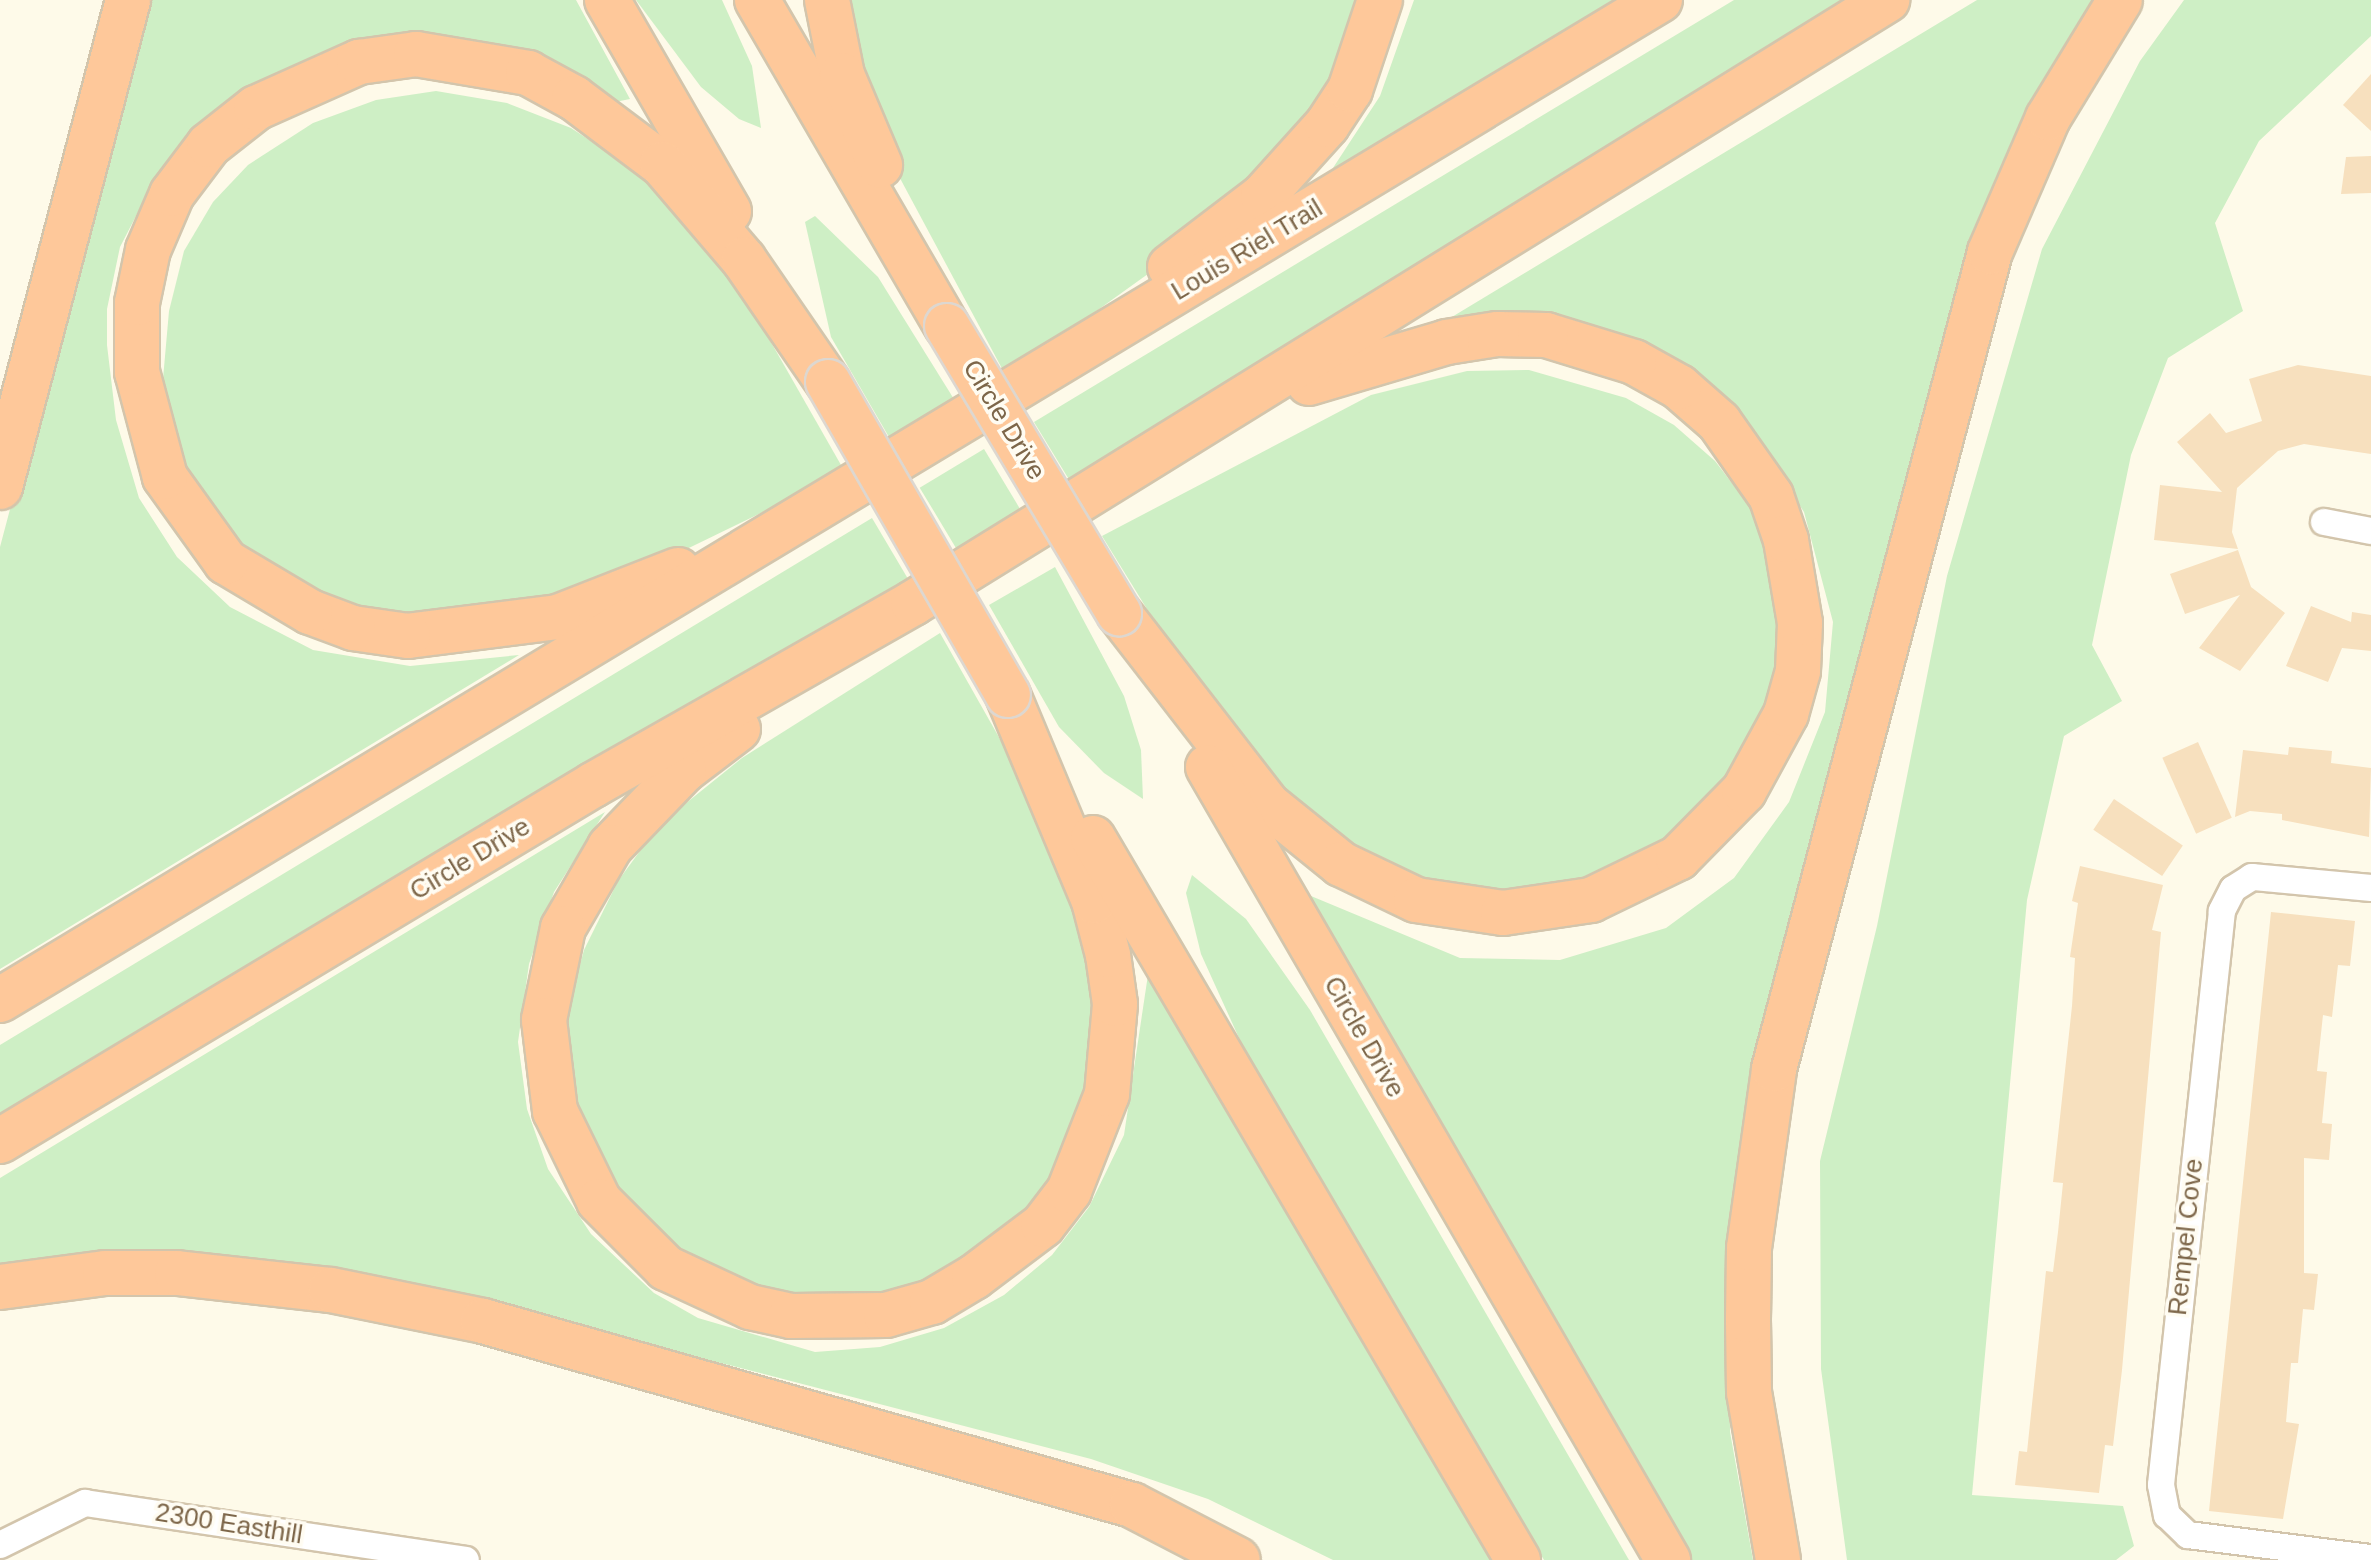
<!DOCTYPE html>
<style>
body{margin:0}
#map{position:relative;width:2371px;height:1560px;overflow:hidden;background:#fefae9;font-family:Arial,sans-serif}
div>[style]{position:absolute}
.green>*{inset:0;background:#ceefc5;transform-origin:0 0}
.building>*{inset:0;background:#f7e0be;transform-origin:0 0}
.roads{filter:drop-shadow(2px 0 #d3c5ac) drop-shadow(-2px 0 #d3c5ac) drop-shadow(0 2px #d3c5ac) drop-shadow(0 -2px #d3c5ac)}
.minor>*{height:26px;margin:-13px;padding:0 13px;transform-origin:13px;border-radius:13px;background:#fff}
.motorway>*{height:44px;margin:-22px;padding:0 22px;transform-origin:22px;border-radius:22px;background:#fec89a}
.bridges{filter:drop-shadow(2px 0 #ddd7d0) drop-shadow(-2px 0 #ddd7d0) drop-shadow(0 2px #ddd7d0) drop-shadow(0 -2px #ddd7d0)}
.motorway-bridge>*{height:44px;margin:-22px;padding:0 22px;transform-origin:22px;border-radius:22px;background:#fec89a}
span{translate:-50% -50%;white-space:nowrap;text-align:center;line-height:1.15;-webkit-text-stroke:7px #fffcf2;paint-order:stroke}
.street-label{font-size:26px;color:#7d6649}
</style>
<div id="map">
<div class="green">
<i style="clip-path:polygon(145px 0,576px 0,630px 99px,610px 103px,373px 41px,318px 54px,257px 83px,194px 129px,153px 183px,120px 247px,107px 309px,107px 345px,116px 420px,139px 498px,177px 557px,230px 607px,313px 650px,410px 666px,519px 655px,0 969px,0 547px)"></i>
<i style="clip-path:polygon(636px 0,722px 0,752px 66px,761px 128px,739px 119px,701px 87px)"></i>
<i style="clip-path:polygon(847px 0,1365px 0,1330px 94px,1230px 215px,1006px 376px,887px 154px,853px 61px)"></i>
<i style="clip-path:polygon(1414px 0,1641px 0,1314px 197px,1380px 96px)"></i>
<i style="clip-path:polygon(1734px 0,1883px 0,1076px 491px,1034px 422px)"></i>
<i style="clip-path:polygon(1977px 0,2115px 0,2033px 131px,1729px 1308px,1730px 1432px,1753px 1560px,1688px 1560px,1299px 891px,1460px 958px,1560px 960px,1666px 928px,1734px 878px,1789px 802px,1825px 712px,1833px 622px,1804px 512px,1749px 429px,1674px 368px,1427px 332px)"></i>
<i style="clip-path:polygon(2184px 0,2371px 0,2371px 36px,2259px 141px,2215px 223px,2243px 311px,2168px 358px,2131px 455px,2092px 645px,2122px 701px,2064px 736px,2027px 900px,1972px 1495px,2123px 1506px,2134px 1546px,2116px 1560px,1847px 1560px,1821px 1369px,1820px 1161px,1877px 926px,1947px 576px,2042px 249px,2140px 61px)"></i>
<i style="clip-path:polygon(436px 91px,507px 103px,571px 128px,632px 168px,693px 225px,760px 323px,845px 472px,592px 595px,400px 618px,329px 602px,251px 559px,209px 513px,173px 445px,163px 379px,169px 311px,184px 251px,213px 202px,248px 165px,313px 123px,376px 100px)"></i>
<i style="clip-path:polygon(815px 216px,878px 277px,957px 404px,893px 444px,831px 337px,805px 222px)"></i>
<i style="clip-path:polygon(1529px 370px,1626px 398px,1674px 425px,1715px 461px,1748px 504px,1769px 549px,1786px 667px,1753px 766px,1631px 880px,1462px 905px,1333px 853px,1219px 726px,1102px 536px,1371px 395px,1467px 371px)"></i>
<i style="left:984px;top:449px;width:82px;height:75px;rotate:59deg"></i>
<i style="clip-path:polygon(872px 518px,914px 589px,0 1131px,0 1045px)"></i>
<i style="clip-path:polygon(1055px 567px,1124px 696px,1141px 750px,1143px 799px,1104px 773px,1059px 727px,989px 605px)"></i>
<i style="clip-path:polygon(940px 633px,1065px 854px,1104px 1019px,1062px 1181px,959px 1277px,837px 1308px,692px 1271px,613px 1189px,590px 1144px,569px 1077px,567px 1011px,584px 950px,618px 881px,659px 825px,742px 758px)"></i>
<i style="clip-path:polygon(605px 812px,554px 892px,529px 964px,518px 1042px,527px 1109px,548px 1169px,591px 1234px,654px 1293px,698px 1318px,815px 1352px,880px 1347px,944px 1328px,1004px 1295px,1052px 1255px,1089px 1207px,1124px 1135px,1149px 968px,1492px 1560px,1333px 1560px,1208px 1499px,1091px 1459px,729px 1365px,310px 1268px,0 1270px,0 1178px)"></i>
<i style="clip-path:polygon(1192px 875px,1246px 919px,1310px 1010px,1629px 1560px,1544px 1560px,1244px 1049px,1201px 954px,1186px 893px)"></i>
</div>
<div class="building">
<i style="clip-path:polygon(2371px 74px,2371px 131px,2343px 105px)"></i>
<i style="clip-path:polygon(2371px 156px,2371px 193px,2341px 194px,2346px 157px)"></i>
<i style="clip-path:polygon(2298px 365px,2371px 376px,2371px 454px,2304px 444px,2278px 451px,2237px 488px,2232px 532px,2238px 549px,2154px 540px,2160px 485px,2222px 492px,2177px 442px,2210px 413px,2226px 433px,2262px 421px,2249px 379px)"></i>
<i style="clip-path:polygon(2238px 550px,2251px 587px,2285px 613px,2240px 671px,2199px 648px,2240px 595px,2185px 614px,2170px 574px)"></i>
<i style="clip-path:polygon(2311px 606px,2351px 622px,2352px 612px,2371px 615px,2371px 651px,2342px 648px,2328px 682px,2286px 666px)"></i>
<i style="left:2198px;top:742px;width:83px;height:39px;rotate:66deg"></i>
<i style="clip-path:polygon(2289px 747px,2332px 751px,2331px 763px,2371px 768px,2369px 837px,2282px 820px,2282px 814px,2250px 811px,2235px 817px,2243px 750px,2288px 755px)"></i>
<i style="left:2114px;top:799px;width:83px;height:37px;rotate:34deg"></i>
<i style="clip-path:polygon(2080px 866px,2163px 885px,2152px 930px,2161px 932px,2122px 1370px,2113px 1446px,2105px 1445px,2099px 1493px,2015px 1485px,2019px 1451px,2027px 1452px,2046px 1271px,2053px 1272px,2058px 1232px,2063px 1183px,2053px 1182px,2072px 1006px,2075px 958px,2070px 957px,2078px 903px,2072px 901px)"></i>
<i style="clip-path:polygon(2271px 912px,2355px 921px,2350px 966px,2338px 965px,2332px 1017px,2323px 1015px,2317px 1071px,2327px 1072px,2322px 1123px,2332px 1124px,2329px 1160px,2304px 1158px,2304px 1273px,2318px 1274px,2314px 1310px,2303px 1309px,2298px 1363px,2291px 1363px,2286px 1422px,2299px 1424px,2283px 1519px,2209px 1511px)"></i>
</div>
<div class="roads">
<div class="minor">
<i style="left:2324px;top:522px;width:48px;rotate:10.8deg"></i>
<i style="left:2371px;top:888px;width:120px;rotate:-174.7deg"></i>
<i style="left:2252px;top:877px;width:22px;rotate:148deg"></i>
<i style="left:2233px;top:889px;width:25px;rotate:117deg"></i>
<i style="left:2222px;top:911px;width:577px;rotate:96.07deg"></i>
<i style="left:2161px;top:1485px;width:31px;rotate:79deg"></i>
<i style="left:2167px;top:1515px;width:29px;rotate:44deg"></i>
<i style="left:2188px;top:1535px;width:184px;rotate:7.2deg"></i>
<i style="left:0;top:1545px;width:95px;rotate:-26.3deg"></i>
<i style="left:85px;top:1503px;width:385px;rotate:8.5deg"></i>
</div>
<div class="motorway">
<i style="left:607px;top:0;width:244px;rotate:60deg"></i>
<i style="left:757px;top:0;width:377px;rotate:59.8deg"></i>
<i style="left:827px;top:0;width:76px;rotate:78.7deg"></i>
<i style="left:842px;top:75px;width:98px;rotate:67.1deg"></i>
<i style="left:1170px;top:267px;width:117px;rotate:-37.4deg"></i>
<i style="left:1263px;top:196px;width:96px;rotate:-48deg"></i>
<i style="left:1327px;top:125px;width:42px;rotate:-56.7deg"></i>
<i style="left:1350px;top:90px;width:95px;rotate:-71.6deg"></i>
<i style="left:0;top:487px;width:504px;rotate:-75.27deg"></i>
<i style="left:678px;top:570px;width:129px;rotate:158.6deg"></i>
<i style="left:558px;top:617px;width:151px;rotate:172.8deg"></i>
<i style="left:408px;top:636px;width:56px;rotate:-171.7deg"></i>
<i style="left:353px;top:628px;width:46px;rotate:-159.6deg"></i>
<i style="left:310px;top:612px;width:98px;rotate:-149.2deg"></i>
<i style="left:226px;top:562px;width:105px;rotate:-125.7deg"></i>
<i style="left:165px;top:477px;width:109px;rotate:-104.9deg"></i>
<i style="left:137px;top:372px;width:69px;rotate:-90deg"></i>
<i style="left:137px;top:303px;width:54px;rotate:-78.3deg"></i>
<i style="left:148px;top:250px;width:61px;rotate:-66.8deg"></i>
<i style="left:172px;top:194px;width:61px;rotate:-52.9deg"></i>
<i style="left:209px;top:145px;width:60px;rotate:-38.2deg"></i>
<i style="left:256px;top:108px;width:113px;rotate:-24.1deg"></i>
<i style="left:359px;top:62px;width:58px;rotate:-8deg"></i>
<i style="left:416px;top:54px;width:114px;rotate:9.6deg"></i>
<i style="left:528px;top:73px;width:52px;rotate:28.5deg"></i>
<i style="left:574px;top:98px;width:110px;rotate:36.9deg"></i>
<i style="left:662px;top:164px;width:126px;rotate:49.5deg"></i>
<i style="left:744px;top:260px;width:148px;rotate:55.5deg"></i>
<i style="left:1119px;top:613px;width:243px;rotate:52.2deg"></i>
<i style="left:1268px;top:805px;width:94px;rotate:38.9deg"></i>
<i style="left:1341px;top:864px;width:83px;rotate:25.6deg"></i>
<i style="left:1416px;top:900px;width:88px;rotate:8.5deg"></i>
<i style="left:1503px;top:913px;width:89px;rotate:-8.4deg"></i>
<i style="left:1591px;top:900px;width:97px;rotate:-25.8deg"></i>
<i style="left:1678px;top:858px;width:94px;rotate:-45.4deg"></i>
<i style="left:1744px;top:791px;width:88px;rotate:-61.4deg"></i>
<i style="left:1786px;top:714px;width:45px;rotate:-74.4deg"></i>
<i style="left:1798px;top:671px;width:48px;rotate:-87.6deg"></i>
<i style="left:1800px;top:623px;width:84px;rotate:-99.6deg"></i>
<i style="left:1786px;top:540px;width:46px;rotate:-108.8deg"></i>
<i style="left:1771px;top:496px;width:90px;rotate:-125.1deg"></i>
<i style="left:1719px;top:422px;width:53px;rotate:-138.8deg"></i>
<i style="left:1679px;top:387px;width:51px;rotate:-150.9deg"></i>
<i style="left:1634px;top:362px;width:92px;rotate:-162.9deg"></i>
<i style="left:1546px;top:335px;width:49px;rotate:-178.8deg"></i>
<i style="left:1497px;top:334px;width:51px;rotate:170.9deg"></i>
<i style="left:1447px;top:342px;width:144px;rotate:163.5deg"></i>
<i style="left:738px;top:729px;width:68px;rotate:142.8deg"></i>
<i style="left:684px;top:770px;width:107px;rotate:133.9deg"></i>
<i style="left:610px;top:847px;width:94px;rotate:120.1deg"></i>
<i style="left:563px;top:928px;width:94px;rotate:101.7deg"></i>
<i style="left:544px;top:1020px;width:92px;rotate:83.1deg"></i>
<i style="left:555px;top:1111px;width:100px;rotate:63.9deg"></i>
<i style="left:599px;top:1201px;width:95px;rotate:45deg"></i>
<i style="left:666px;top:1268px;width:93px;rotate:24.9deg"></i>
<i style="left:750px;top:1307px;width:42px;rotate:12.4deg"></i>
<i style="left:791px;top:1316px;width:95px;rotate:-0.6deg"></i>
<i style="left:886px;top:1315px;width:48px;rotate:-15.8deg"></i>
<i style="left:932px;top:1302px;width:49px;rotate:-30.8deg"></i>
<i style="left:974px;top:1277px;width:86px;rotate:-37deg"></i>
<i style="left:1043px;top:1225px;width:43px;rotate:-52.6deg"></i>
<i style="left:1069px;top:1191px;width:104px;rotate:-68.6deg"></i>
<i style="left:1107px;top:1094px;width:90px;rotate:-84.9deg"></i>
<i style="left:1115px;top:1004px;width:49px;rotate:-98.1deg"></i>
<i style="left:1108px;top:955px;width:56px;rotate:-104.5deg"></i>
<i style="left:1094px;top:901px;width:223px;rotate:-112.7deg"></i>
<i style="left:1208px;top:767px;width:917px;rotate:59.88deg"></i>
<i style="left:1093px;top:838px;width:838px;rotate:59.52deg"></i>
<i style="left:0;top:1000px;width:1938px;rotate:-31.07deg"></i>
<i style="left:0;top:1141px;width:692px;rotate:-30.98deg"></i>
<i style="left:593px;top:785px;width:368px;rotate:-29.6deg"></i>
<i style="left:913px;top:603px;width:1146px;rotate:-31.76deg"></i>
<i style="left:0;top:1287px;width:106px;rotate:-7.6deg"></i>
<i style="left:105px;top:1273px;width:72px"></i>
<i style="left:177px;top:1273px;width:155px;rotate:6.3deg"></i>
<i style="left:331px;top:1290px;width:155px;rotate:11.5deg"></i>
<i style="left:483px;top:1321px;width:675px;rotate:15.83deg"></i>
<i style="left:1132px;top:1505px;width:119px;rotate:27.4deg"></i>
<i style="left:1778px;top:1560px;width:170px;rotate:-99.8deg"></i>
<i style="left:1749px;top:1392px;width:72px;rotate:-90.8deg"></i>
<i style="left:1748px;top:1320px;width:72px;rotate:-89.2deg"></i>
<i style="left:1749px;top:1248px;width:181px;rotate:-82deg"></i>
<i style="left:1774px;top:1069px;width:845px;rotate:-75.19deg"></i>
<i style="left:1990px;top:252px;width:146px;rotate:-66.6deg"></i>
<i style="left:2048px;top:118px;width:138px;rotate:-58.6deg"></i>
</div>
</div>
<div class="bridges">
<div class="motorway-bridge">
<i style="left:947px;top:326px;width:335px;rotate:59.1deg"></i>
<i style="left:828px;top:382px;width:361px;rotate:60.1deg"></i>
</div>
</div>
<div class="street-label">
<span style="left:1247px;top:250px;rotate:-31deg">Louis Riel Trail</span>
<span style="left:1004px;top:420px;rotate:59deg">Circle Drive</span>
<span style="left:470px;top:859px;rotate:-31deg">Circle Drive</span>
<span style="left:1364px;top:1037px;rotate:60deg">Circle Drive</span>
<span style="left:2186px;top:1237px;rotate:-84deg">Rempel Cove</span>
<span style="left:229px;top:1524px;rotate:9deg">2300 Easthill</span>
</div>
</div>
